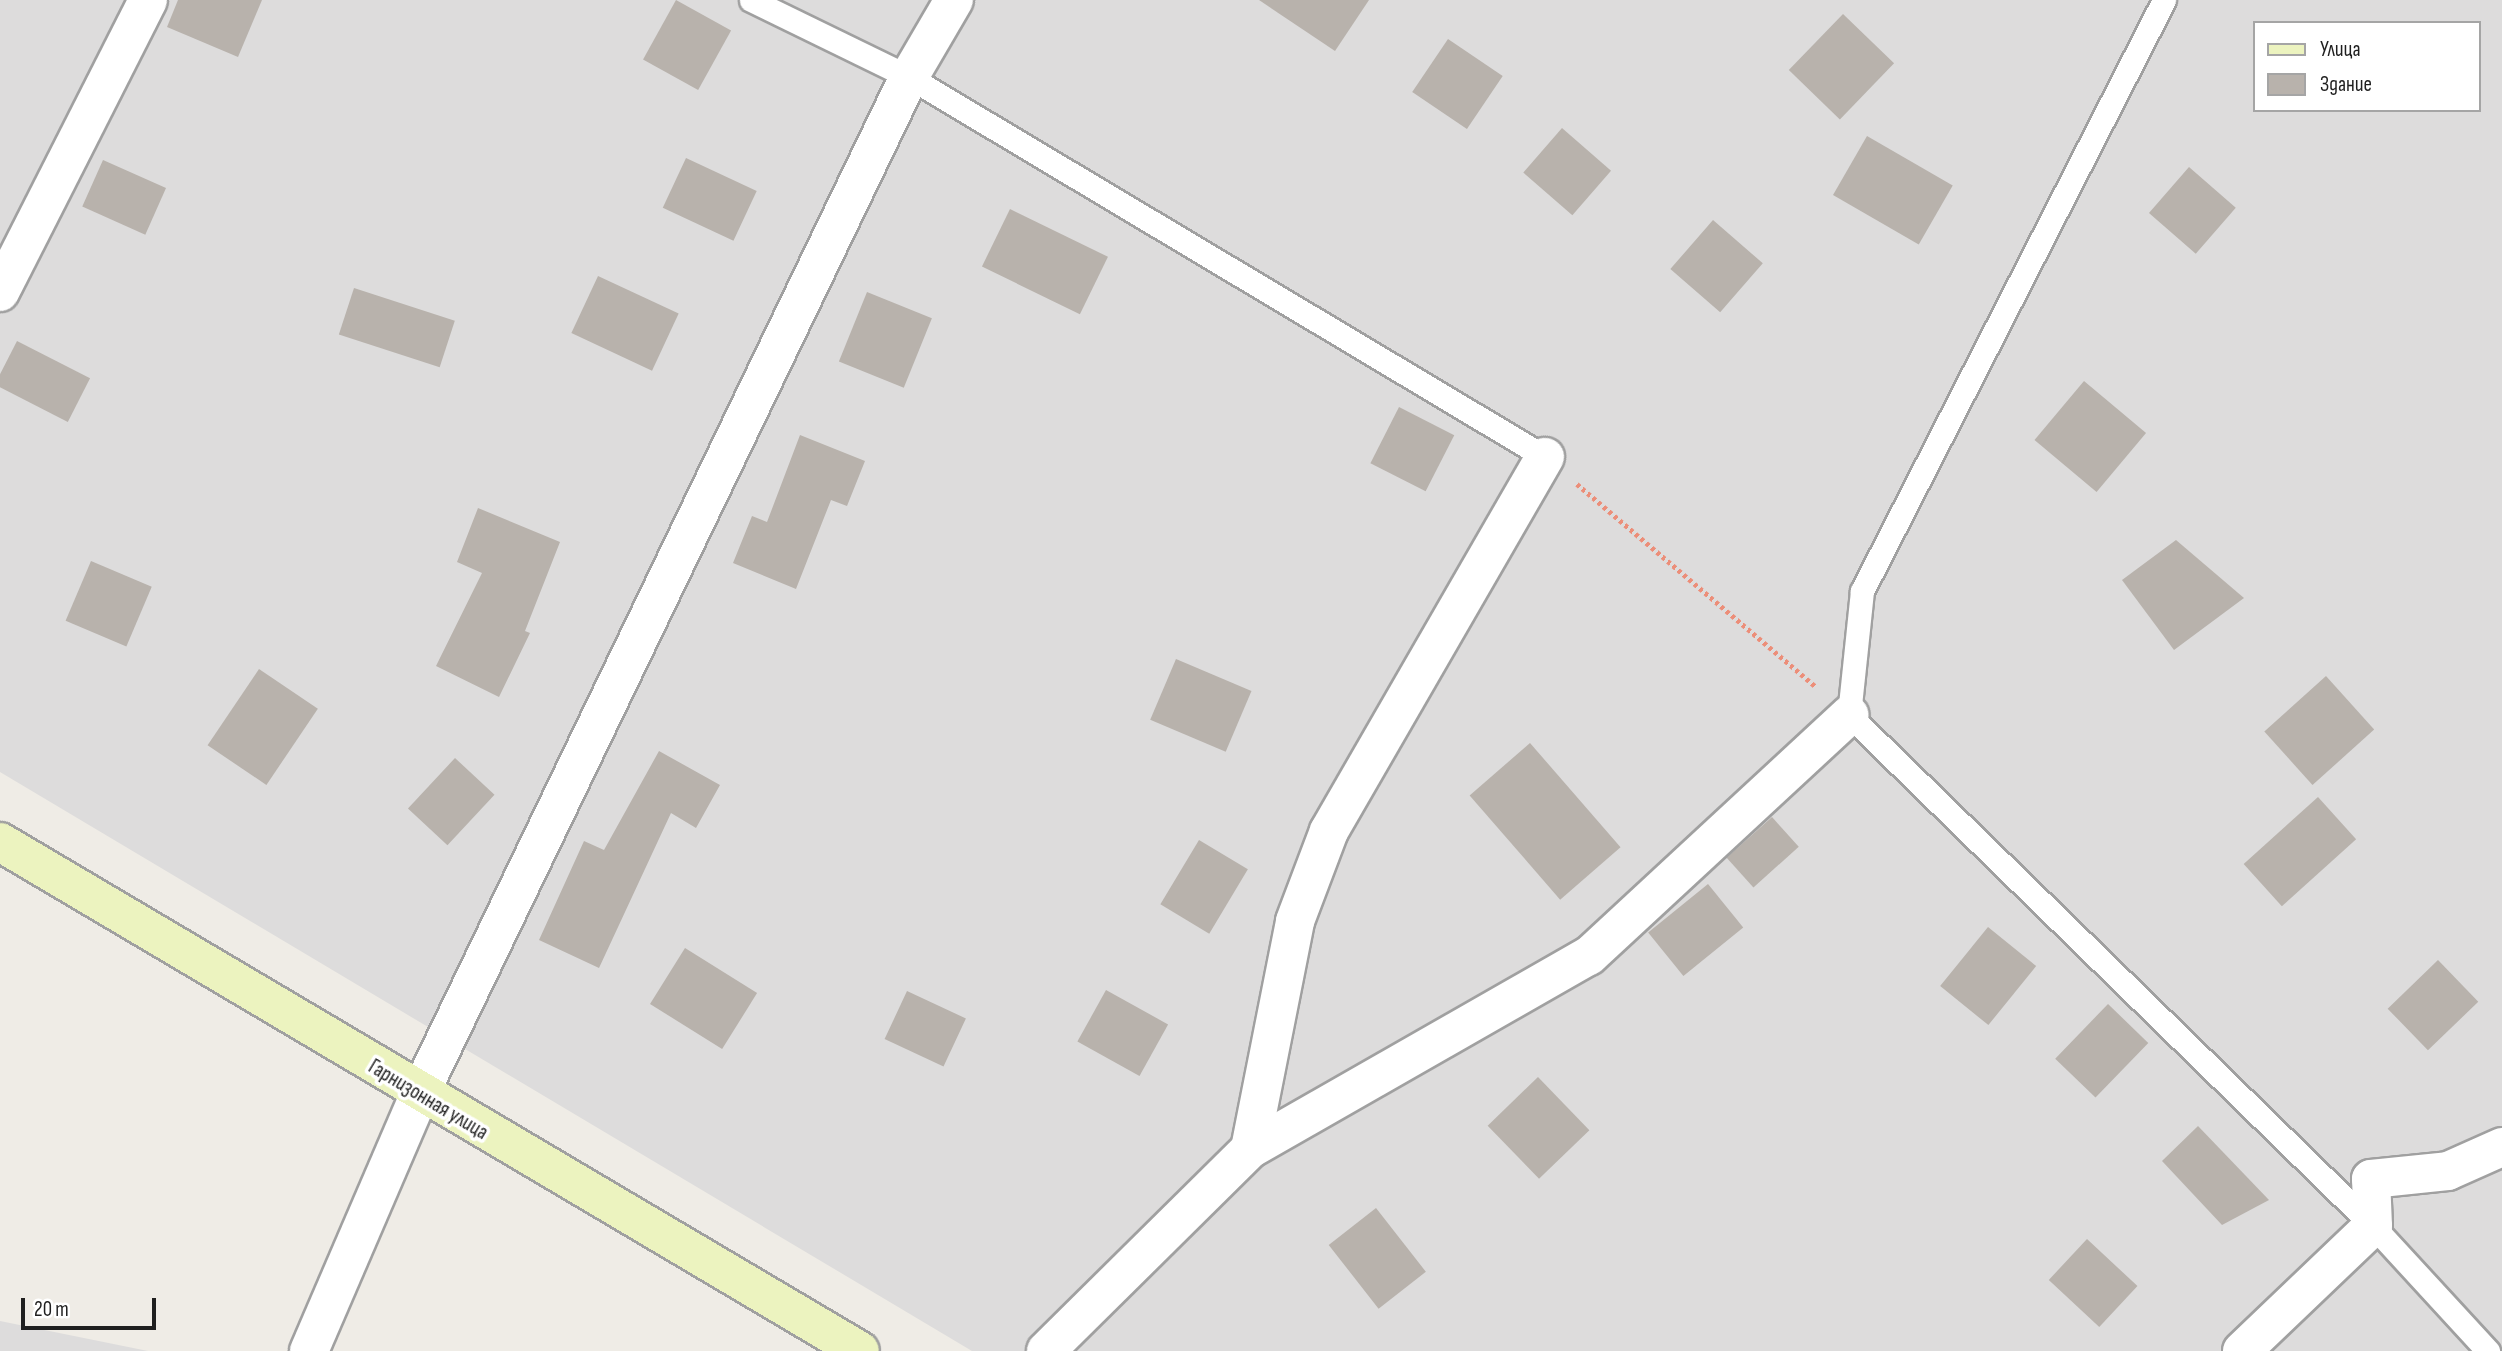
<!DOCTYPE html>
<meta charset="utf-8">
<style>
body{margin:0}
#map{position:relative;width:2502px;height:1351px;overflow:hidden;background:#efece6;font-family:"Sofia Sans Condensed",sans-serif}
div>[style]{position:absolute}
.residential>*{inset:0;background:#dddcdc}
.building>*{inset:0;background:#b8b2ac;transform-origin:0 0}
.path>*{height:4.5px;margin-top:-2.25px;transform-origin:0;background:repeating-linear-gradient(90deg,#ec8e79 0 3.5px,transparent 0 7px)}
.roads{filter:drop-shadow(2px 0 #a0a0a0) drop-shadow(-2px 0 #a0a0a0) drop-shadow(0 2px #a0a0a0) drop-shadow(0 -2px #a0a0a0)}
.lane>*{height:23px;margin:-11.5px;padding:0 11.5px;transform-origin:11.5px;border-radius:11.5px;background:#fff}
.street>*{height:38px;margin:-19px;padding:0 19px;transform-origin:19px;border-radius:19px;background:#fff}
.secondary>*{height:38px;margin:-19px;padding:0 19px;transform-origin:19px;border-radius:19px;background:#ecf3bf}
span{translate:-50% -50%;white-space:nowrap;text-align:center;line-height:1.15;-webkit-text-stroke:7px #fff;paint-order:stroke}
.street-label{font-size:21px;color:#1f1f1f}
.legend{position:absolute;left:2253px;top:21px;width:228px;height:91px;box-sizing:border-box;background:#fff;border:2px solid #a5a5a5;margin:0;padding:9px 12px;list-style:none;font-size:21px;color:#1f1f1f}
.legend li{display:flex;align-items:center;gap:14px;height:35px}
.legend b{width:35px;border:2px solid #a5a5a5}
.scale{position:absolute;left:21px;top:1298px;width:135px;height:32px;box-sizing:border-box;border:4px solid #1f1f1f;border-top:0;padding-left:9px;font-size:21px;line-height:24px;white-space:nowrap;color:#1f1f1f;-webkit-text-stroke:5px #fff;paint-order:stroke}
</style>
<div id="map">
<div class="residential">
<i style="clip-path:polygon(evenodd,0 0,2502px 0,2502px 1351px,972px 1351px,0 772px,0 0,2255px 23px,2479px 23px,2479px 110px,2255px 110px,2255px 23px)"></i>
<i style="clip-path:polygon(0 1321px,148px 1351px,0 1351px)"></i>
</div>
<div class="building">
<i style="clip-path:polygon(178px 0,262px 0,238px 57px,167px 27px)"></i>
<i style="left:676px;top:0;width:63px;height:68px;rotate:29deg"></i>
<i style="clip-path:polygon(1259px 0,1369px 0,1335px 51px)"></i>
<i style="left:1843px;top:14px;width:71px;height:78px;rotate:44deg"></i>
<i style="left:1448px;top:39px;width:66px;height:64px;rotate:34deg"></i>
<i style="left:1562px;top:128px;width:65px;height:59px;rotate:41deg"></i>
<i style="left:1867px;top:136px;width:99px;height:68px;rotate:30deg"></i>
<i style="left:686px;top:158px;width:78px;height:55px;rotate:25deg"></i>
<i style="left:103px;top:160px;width:69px;height:51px;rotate:24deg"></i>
<i style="left:2189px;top:167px;width:62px;height:61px;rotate:41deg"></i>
<i style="left:1010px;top:209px;width:109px;height:64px;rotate:26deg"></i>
<i style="left:1713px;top:220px;width:66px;height:65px;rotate:41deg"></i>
<i style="left:598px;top:276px;width:89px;height:63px;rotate:25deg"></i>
<i style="left:354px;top:288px;width:106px;height:49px;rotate:18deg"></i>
<i style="left:867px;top:292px;width:70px;height:75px;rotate:22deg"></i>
<i style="left:17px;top:341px;width:82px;height:49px;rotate:27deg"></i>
<i style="left:2084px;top:381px;width:81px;height:77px;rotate:40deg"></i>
<i style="left:1399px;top:407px;width:62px;height:63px;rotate:27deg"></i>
<i style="clip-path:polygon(800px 435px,865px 461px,847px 506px,831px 500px,796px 589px,733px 563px,752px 516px,767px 522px)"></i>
<i style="clip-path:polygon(478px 508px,560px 542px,525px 631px,530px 633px,499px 697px,436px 666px,482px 573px,457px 562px)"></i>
<i style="clip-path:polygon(2176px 540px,2244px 598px,2174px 650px,2122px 580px)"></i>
<i style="left:91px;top:561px;width:66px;height:65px;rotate:23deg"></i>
<i style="left:1176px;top:659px;width:82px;height:66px;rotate:23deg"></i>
<i style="left:259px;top:669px;width:71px;height:92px;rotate:34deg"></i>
<i style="left:2326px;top:676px;width:72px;height:83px;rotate:48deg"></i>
<i style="left:1530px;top:743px;width:138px;height:80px;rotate:49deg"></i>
<i style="clip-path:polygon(659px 751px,720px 785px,696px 828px,671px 813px,599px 968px,539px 940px,584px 841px,604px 850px)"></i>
<i style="left:455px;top:758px;width:54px;height:69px;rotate:43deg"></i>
<i style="left:2318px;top:797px;width:57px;height:100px;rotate:48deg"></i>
<i style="left:1772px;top:817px;width:40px;height:61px;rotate:48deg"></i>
<i style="left:1199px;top:840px;width:57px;height:75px;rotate:31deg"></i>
<i style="left:1708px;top:884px;width:56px;height:77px;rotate:51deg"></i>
<i style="left:1988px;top:927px;width:62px;height:76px;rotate:39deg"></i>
<i style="left:685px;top:948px;width:85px;height:66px;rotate:32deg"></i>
<i style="left:2438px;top:960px;width:58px;height:70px;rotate:46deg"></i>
<i style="left:1106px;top:990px;width:71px;height:59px;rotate:29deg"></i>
<i style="left:907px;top:991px;width:65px;height:53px;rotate:25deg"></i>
<i style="left:2108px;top:1004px;width:56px;height:76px;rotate:44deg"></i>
<i style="left:1538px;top:1077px;width:74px;height:70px;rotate:46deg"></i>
<i style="clip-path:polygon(2198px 1126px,2269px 1200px,2222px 1225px,2162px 1161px)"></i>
<i style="left:1376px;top:1208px;width:81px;height:60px;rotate:52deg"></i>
<i style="left:2087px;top:1239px;width:69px;height:56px;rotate:43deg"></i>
</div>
<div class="path">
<i style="left:1577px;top:484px;width:314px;rotate:40.3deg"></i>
</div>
<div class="roads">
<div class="lane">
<i style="left:751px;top:0;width:176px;rotate:26deg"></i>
<i style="left:909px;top:77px;width:741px;rotate:30.86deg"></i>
<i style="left:2164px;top:0;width:664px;rotate:117.07deg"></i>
<i style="left:1862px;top:591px;width:125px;rotate:96deg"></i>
<i style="left:1849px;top:715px;width:732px;rotate:44.28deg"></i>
<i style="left:2373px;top:1226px;width:170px;rotate:47.4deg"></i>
</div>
<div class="street">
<i style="left:0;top:292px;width:327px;rotate:-63.1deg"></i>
<i style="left:1250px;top:1149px;width:232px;rotate:-78.8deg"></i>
<i style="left:1295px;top:921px;width:96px;rotate:-69.3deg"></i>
<i style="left:1329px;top:831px;width:432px;rotate:-60deg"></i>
<i style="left:309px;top:1351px;width:279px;rotate:-66.7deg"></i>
<i style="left:419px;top:1095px;width:1130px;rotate:-64.3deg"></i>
<i style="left:909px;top:77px;width:89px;rotate:-59.7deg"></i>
<i style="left:1046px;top:1351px;width:287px;rotate:-44.7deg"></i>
<i style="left:1250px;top:1149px;width:390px;rotate:-29.7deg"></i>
<i style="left:1589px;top:956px;width:355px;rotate:-42.8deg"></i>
<i style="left:2242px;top:1351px;width:181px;rotate:-43.7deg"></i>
<i style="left:2373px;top:1226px;width:47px;rotate:-92.4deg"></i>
<i style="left:2371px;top:1179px;width:77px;rotate:-5.9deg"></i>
<i style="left:2448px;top:1171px;width:59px;rotate:-24deg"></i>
</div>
<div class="secondary">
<i style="left:0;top:842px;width:999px;rotate:30.62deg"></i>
</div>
</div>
<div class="street-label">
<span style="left:428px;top:1100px;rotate:31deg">Гарнизонная улица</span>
</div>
<ul class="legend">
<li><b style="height:9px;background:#ecf3bf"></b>Улица</li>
<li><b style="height:19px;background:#b8b2ac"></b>Здание</li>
</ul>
<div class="scale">20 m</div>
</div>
